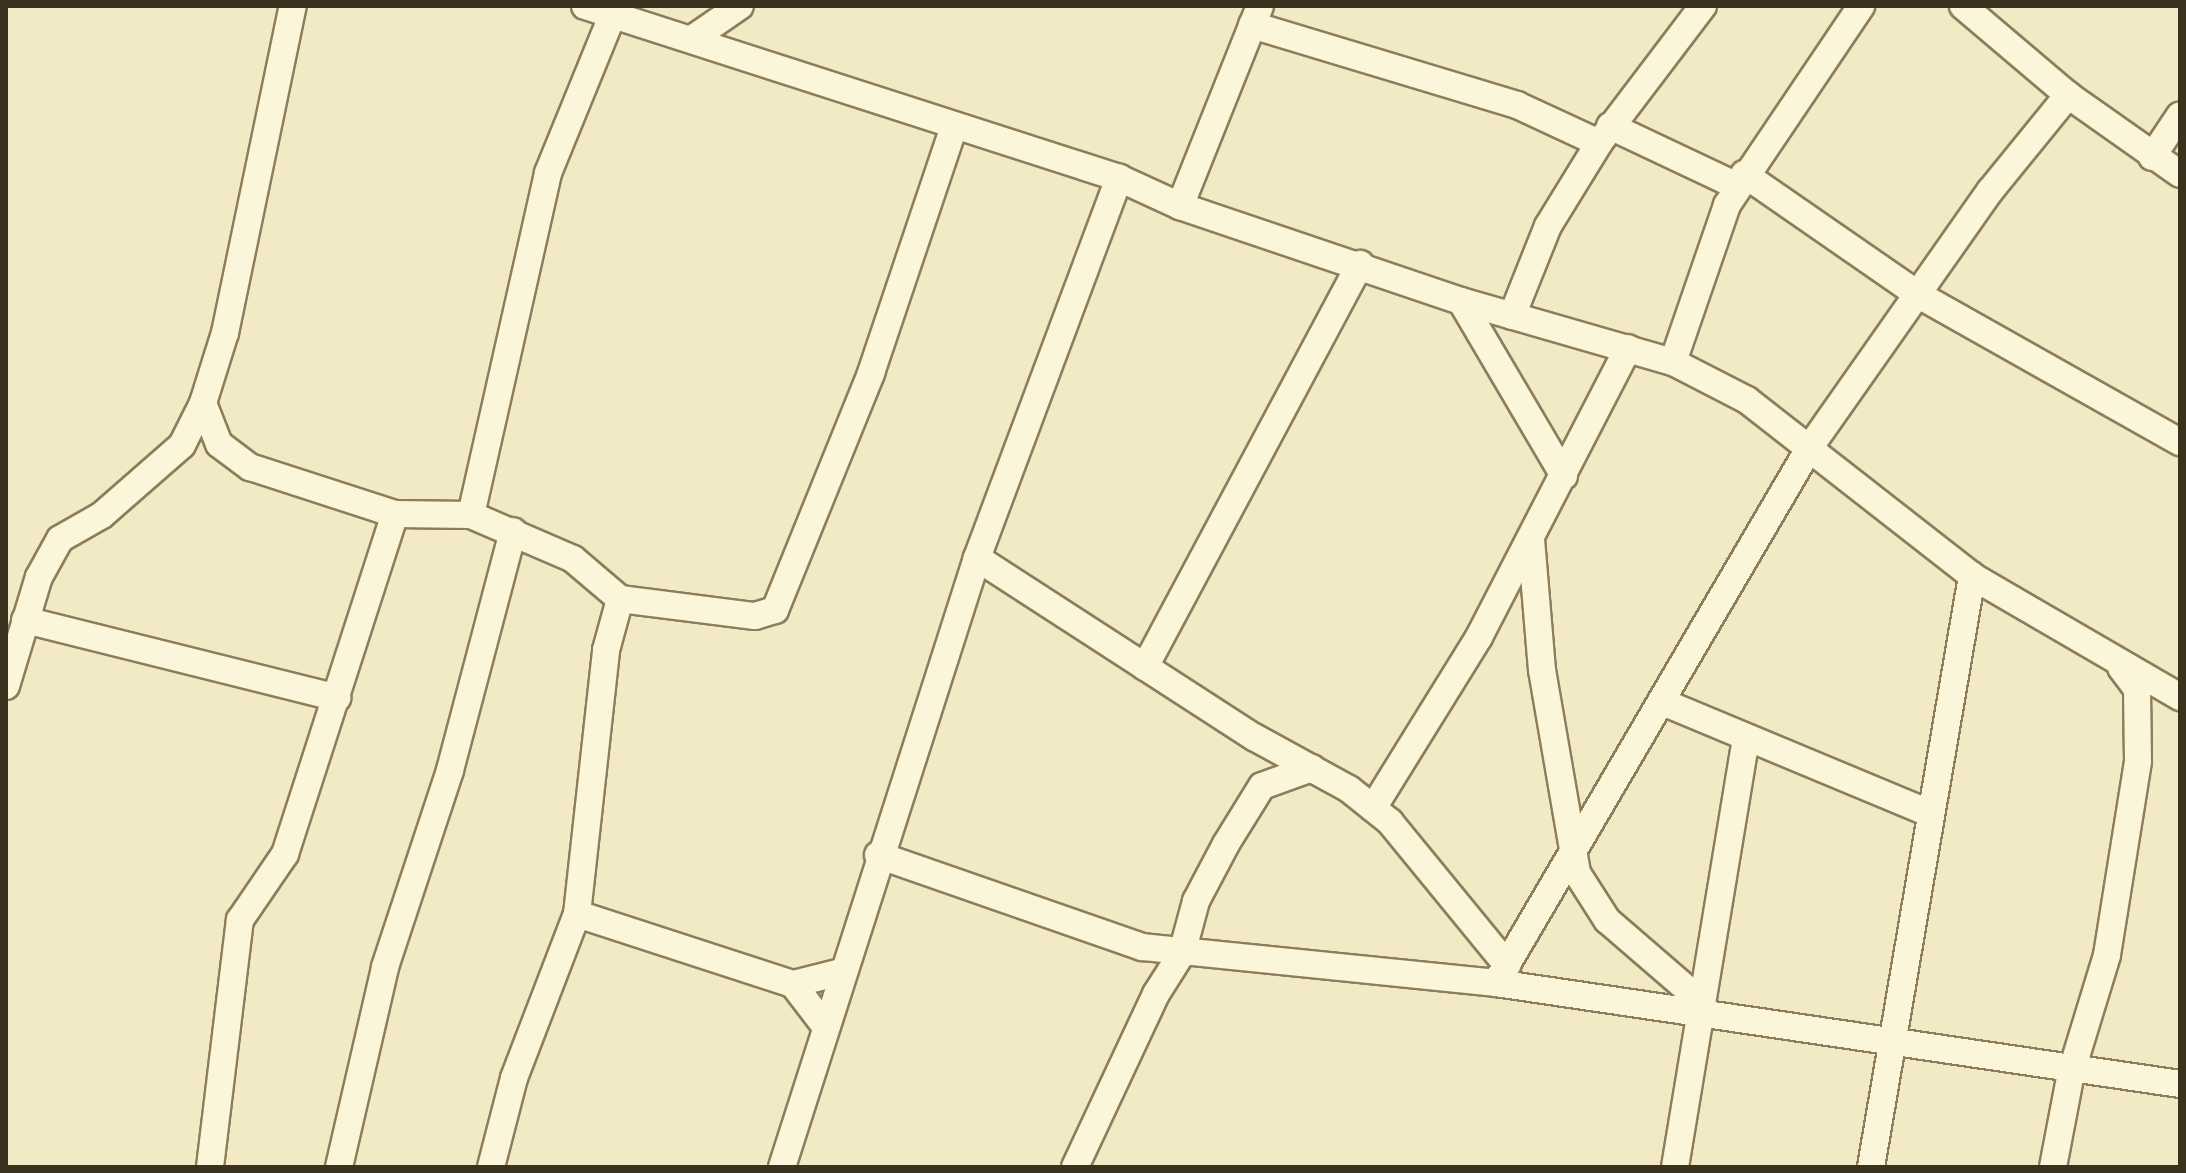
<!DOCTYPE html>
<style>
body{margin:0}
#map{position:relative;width:2186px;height:1173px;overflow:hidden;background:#f1eac5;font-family:Spectral,serif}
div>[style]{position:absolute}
.roads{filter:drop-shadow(2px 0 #8d7d5a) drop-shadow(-2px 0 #8d7d5a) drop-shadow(0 2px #8d7d5a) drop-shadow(0 -2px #8d7d5a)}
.minor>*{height:26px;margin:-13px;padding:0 13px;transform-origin:13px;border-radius:13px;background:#fbf6d9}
span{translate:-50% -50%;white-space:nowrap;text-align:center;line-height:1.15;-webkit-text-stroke:7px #f7f3d5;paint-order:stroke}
.frame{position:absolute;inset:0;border:8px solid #3c311e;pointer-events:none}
</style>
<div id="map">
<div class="roads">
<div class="minor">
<i style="left:585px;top:6px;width:561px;rotate:17.85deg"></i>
<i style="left:1119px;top:178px;width:67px;rotate:24.7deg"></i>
<i style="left:1180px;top:206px;width:297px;rotate:18.7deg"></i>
<i style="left:1461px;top:301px;width:221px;rotate:16.1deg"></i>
<i style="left:1673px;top:362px;width:83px;rotate:27.2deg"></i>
<i style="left:1747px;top:400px;width:286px;rotate:38deg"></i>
<i style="left:1972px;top:576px;width:241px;rotate:30.2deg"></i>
<i style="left:1963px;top:6px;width:138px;rotate:40.3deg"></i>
<i style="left:2068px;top:95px;width:137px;rotate:35.2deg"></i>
<i style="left:1252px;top:25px;width:277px;rotate:16.8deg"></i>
<i style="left:1517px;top:105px;width:90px;rotate:24.9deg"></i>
<i style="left:692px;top:39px;width:58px;rotate:-34.5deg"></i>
<i style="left:1610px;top:126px;width:140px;rotate:25.3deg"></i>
<i style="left:2152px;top:157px;width:50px;rotate:-56.3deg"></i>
<i style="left:1744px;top:174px;width:211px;rotate:34.7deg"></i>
<i style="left:1917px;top:294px;width:302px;rotate:29.4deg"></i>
<i style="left:1180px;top:206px;width:215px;rotate:-68.2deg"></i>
<i style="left:1461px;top:301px;width:203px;rotate:59.5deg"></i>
<i style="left:1512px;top:316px;width:97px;rotate:-68.2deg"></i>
<i style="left:1548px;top:226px;width:97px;rotate:-58.4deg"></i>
<i style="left:1599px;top:143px;width:172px;rotate:-52.8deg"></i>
<i style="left:1673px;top:362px;width:166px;rotate:-71deg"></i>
<i style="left:1727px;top:205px;width:240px;rotate:-56deg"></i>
<i style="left:203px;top:403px;width:44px;rotate:68.7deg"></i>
<i style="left:219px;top:444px;width:39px;rotate:37deg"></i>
<i style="left:250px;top:467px;width:152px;rotate:18deg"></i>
<i style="left:395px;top:514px;width:76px;rotate:0.8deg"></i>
<i style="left:471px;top:515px;width:351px;rotate:-77.3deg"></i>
<i style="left:548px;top:173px;width:172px;rotate:-67.8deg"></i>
<i style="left:471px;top:515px;width:111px;rotate:23.3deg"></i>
<i style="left:573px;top:559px;width:62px;rotate:40.4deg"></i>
<i style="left:620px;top:599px;width:136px;rotate:7.2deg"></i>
<i style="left:755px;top:616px;width:21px;rotate:-17deg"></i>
<i style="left:775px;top:610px;width:256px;rotate:-67.9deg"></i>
<i style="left:871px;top:373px;width:261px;rotate:-71.4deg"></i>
<i style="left:1531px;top:539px;width:131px;rotate:85.2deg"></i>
<i style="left:1542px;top:670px;width:206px;rotate:80.2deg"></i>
<i style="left:1577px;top:873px;width:56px;rotate:57.4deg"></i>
<i style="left:1607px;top:920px;width:124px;rotate:40.8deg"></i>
<i style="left:977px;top:558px;width:330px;rotate:32.9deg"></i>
<i style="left:1254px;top:737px;width:108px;rotate:28.7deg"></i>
<i style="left:1349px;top:789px;width:53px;rotate:38.8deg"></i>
<i style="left:1390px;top:822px;width:185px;rotate:50.7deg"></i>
<i style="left:25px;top:620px;width:322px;rotate:14deg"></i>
<i style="left:1145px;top:667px;width:457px;rotate:-61.9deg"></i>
<i style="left:6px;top:686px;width:114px;rotate:-73.2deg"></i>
<i style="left:39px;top:577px;width:43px;rotate:-61.1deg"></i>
<i style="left:60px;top:539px;width:48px;rotate:-29.7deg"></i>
<i style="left:102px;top:515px;width:106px;rotate:-41.2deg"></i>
<i style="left:182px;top:445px;width:47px;rotate:-63.4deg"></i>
<i style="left:203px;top:403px;width:73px;rotate:-72.6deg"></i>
<i style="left:225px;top:333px;width:334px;rotate:-78.3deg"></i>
<i style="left:1665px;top:703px;width:286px;rotate:22.6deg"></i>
<i style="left:1373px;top:808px;width:201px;rotate:-58.2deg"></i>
<i style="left:1479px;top:637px;width:325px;rotate:-62.7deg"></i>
<i style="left:878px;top:855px;width:280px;rotate:19.2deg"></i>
<i style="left:1142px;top:947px;width:356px;rotate:5.8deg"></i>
<i style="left:1496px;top:983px;width:691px;rotate:8.4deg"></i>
<i style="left:577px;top:914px;width:227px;rotate:18deg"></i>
<i style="left:793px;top:984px;width:53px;rotate:52.7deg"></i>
<i style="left:1496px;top:983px;width:621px;rotate:-59.64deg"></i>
<i style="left:1810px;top:447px;width:313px;rotate:-54.9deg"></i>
<i style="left:1990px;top:191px;width:124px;rotate:-50.9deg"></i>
<i style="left:793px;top:984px;width:49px;rotate:-14deg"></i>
<i style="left:210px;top:1167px;width:249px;rotate:-83.1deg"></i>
<i style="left:240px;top:920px;width:80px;rotate:-55.7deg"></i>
<i style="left:285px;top:854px;width:357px;rotate:-72.1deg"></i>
<i style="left:339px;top:1167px;width:205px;rotate:-77deg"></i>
<i style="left:385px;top:967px;width:207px;rotate:-71.7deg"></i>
<i style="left:450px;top:770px;width:247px;rotate:-75.2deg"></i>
<i style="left:491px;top:1167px;width:92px;rotate:-75.5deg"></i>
<i style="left:514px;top:1078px;width:176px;rotate:-69deg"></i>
<i style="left:577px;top:914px;width:266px;rotate:-83.7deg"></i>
<i style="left:606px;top:650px;width:53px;rotate:-74.6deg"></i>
<i style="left:782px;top:1167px;width:639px;rotate:-72.25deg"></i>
<i style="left:977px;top:558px;width:406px;rotate:-69.5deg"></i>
<i style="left:1075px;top:1167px;width:191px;rotate:-64.9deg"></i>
<i style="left:1156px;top:994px;width:49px;rotate:-57.6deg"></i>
<i style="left:1182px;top:953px;width:54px;rotate:-74.9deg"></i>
<i style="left:1196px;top:901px;width:64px;rotate:-62.2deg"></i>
<i style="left:1226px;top:844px;width:68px;rotate:-58.2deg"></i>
<i style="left:1262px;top:786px;width:53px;rotate:-19.8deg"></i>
<i style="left:1675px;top:1167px;width:435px;rotate:-80.6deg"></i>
<i style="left:1871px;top:1167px;width:600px;rotate:-80.3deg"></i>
<i style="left:2053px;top:1167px;width:96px;rotate:-79.2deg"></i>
<i style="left:2071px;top:1073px;width:123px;rotate:-73deg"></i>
<i style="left:2107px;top:955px;width:196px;rotate:-80.9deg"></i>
<i style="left:2138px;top:761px;width:72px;rotate:-90.8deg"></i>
<i style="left:2137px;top:689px;width:26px;rotate:-127deg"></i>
</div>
</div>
<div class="frame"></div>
</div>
